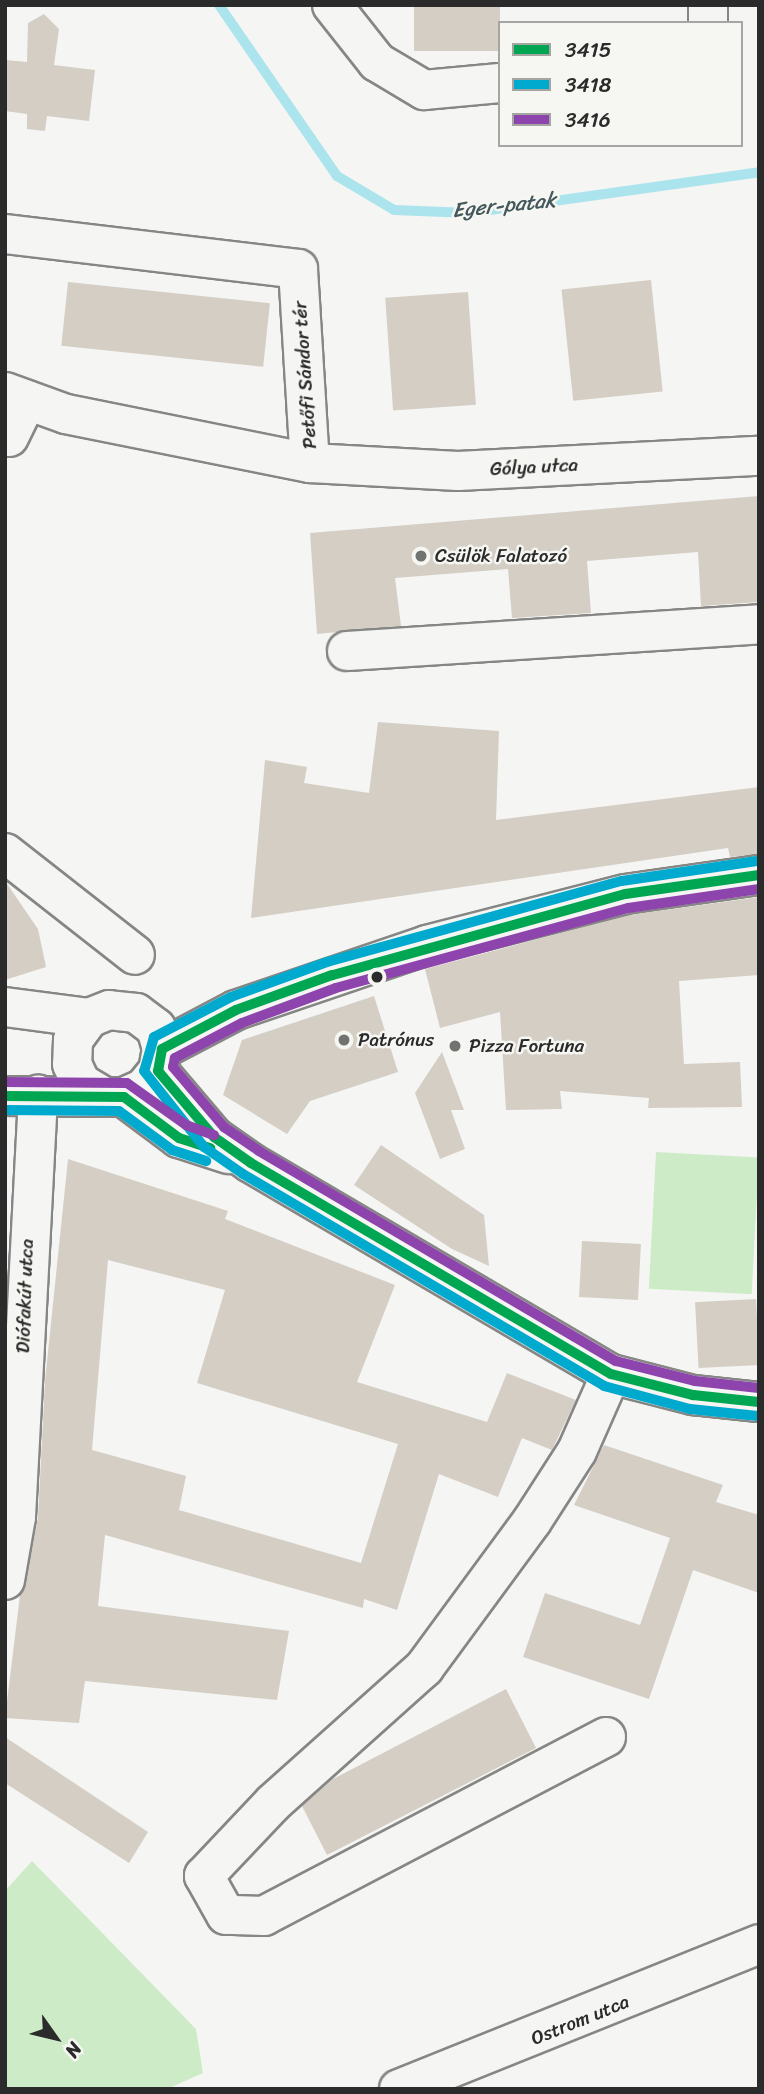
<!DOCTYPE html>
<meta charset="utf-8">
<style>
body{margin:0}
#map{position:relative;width:764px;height:2094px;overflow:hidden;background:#f5f5f3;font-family:Sriracha,sans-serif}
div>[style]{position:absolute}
.green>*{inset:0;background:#ceebc8;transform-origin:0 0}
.stream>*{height:10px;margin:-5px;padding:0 5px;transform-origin:5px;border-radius:5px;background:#ace4ed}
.building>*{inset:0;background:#d4cec5;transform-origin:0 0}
.roads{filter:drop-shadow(2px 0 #868685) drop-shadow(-2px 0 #868685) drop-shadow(0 2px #868685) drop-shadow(0 -2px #868685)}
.minor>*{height:38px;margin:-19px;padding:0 19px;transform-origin:19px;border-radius:19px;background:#f5f5f3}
.bus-1>*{height:10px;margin:-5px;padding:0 5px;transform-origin:5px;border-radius:5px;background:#00a651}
.bus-2>*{height:10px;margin:-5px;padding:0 5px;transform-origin:5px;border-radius:5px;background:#00a9ce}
.bus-3>*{height:10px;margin:-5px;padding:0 5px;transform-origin:5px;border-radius:5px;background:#8e44ad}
.dots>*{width:19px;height:19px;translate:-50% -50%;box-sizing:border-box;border:4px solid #f6f6f2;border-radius:50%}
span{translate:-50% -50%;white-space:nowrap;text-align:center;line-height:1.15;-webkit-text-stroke:5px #f6f6f2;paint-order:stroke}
.street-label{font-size:19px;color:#2b2b2b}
.poi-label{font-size:19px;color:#2b2b2b}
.left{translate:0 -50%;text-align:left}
.water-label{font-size:21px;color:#44575b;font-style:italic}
.frame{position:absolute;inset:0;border:7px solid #2b2b2b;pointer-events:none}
.legend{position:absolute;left:498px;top:21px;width:245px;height:126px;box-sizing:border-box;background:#f6f6f2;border:2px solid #a5a5a2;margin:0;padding:9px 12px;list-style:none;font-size:21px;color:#2b2b2b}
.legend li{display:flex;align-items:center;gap:14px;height:35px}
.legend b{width:35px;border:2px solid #a5a5a2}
.north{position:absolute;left:21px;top:2003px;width:70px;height:70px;-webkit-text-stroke:5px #f6f6f2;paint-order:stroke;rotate:124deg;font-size:19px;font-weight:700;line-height:28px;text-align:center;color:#2b2b2b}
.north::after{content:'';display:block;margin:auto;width:24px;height:32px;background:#2b2b2b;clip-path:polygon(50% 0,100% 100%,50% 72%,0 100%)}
</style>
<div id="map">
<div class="green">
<i style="left:656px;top:1152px;width:103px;height:137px;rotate:3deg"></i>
<i style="clip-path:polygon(32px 1861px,196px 2029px,203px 2073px,167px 2089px,5px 2089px,5px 1891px)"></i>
</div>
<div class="stream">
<i style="left:219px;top:5px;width:208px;rotate:55.4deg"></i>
<i style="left:337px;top:176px;width:66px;rotate:30.8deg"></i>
<i style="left:394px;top:210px;width:75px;rotate:2.3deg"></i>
<i style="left:469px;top:213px;width:293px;rotate:-8deg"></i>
</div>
<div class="building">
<i style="left:414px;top:5px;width:86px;height:46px"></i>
<i style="clip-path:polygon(44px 14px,59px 29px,54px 65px,95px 70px,89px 121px,47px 116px,45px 131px,27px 129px,27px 114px,5px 111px,5px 60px,27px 62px,28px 23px)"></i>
<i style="left:651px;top:280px;width:112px;height:90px;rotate:84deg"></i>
<i style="left:68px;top:282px;width:203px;height:64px;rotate:6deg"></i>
<i style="left:468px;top:292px;width:113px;height:83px;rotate:86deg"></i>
<i style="clip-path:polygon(759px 496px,759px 602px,701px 606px,698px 552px,587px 561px,591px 613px,512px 618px,508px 569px,395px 578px,401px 626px,317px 634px,310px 533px)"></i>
<i style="clip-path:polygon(378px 722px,499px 731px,496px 820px,759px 787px,759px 854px,730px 857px,728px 848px,251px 918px,265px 760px,307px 767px,304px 783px,369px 793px)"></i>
<i style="clip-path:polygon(5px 881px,38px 929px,46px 967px,5px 980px)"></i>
<i style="clip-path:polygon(759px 897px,759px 975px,679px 981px,684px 1064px,740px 1062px,742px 1107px,648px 1108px,649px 1098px,560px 1091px,562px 1109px,506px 1110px,500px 1012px,440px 1028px,425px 969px,629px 915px)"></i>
<i style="clip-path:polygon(374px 996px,398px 1072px,310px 1101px,287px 1134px,223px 1095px,242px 1040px)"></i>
<i style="clip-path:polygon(442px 1052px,464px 1110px,451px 1110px,465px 1149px,440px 1159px,415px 1093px)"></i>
<i style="clip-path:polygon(381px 1145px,484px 1215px,489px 1266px,452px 1249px,354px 1185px)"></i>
<i style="clip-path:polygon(evenodd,68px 1159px,228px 1211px,225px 1219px,395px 1285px,357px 1382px,487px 1422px,507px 1373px,576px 1400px,552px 1450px,522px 1438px,498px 1497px,439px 1474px,397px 1610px,364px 1599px,363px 1608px,105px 1535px,98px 1606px,289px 1631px,277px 1700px,85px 1681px,79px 1723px,5px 1718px,20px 1595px,38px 1518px,45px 1381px,68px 1159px,108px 1260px,225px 1290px,197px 1383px,398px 1444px,361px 1563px,179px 1510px,186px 1476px,92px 1450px,108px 1260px)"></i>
<i style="left:582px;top:1241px;width:59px;height:56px;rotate:3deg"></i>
<i style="left:756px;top:1299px;width:66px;height:61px;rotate:87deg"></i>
<i style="clip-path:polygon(604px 1445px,723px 1485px,716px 1502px,759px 1515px,759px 1593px,693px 1570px,649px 1699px,523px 1657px,545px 1593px,640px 1625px,670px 1538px,574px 1505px)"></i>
<i style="clip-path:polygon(506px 1689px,536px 1748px,327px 1855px,302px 1806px,333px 1779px)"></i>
<i style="clip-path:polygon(5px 1737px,148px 1832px,129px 1863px,5px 1783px)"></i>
</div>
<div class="roads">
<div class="minor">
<i style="left:332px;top:5px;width:73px;rotate:51.7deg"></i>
<i style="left:377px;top:62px;width:55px;rotate:30.8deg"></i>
<i style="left:424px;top:90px;width:76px;rotate:-5.3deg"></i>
<i style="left:708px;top:5px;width:18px;rotate:90deg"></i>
<i style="left:5px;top:234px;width:295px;rotate:6.8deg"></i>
<i style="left:298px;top:269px;width:194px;rotate:86.5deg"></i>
<i style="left:5px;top:392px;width:65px;rotate:19.8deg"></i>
<i style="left:66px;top:414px;width:249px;rotate:11.4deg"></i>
<i style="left:310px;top:463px;width:148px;rotate:3.1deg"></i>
<i style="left:458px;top:471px;width:301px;rotate:-2.9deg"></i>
<i style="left:9px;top:437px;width:41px;rotate:-64.1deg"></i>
<i style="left:347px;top:651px;width:413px;rotate:-3.7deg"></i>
<i style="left:5px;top:853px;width:165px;rotate:38.1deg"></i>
<i style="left:5px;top:1007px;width:85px;rotate:7.5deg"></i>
<i style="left:162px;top:1049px;width:84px;rotate:-27.8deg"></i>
<i style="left:236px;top:1010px;width:202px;rotate:-18.8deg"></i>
<i style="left:427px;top:945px;width:204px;rotate:-14.4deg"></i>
<i style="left:625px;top:894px;width:135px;rotate:-8.1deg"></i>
<i style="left:158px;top:1071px;width:87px;rotate:49.7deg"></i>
<i style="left:214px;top:1137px;width:45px;rotate:35.1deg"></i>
<i style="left:251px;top:1163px;width:417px;rotate:30.4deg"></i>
<i style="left:611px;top:1374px;width:85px;rotate:14.4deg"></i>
<i style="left:693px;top:1395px;width:66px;rotate:6.1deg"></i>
<i style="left:5px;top:1096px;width:99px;rotate:0.6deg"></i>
<i style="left:104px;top:1097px;width:20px"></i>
<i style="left:124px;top:1097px;width:22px;rotate:-24deg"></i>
<i style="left:144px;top:1088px;width:22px;rotate:-51deg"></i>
<i style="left:158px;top:1071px;width:22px;rotate:-80deg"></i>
<i style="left:162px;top:1049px;width:22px;rotate:-106deg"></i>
<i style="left:156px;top:1028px;width:25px;rotate:-143deg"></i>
<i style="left:136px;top:1013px;width:27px;rotate:-174deg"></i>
<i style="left:109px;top:1010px;width:22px;rotate:158deg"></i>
<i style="left:89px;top:1018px;width:27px;rotate:126deg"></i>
<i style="left:73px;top:1040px;width:24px;rotate:92deg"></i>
<i style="left:72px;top:1064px;width:21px;rotate:65deg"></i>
<i style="left:81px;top:1083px;width:27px;rotate:31deg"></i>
<i style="left:124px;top:1097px;width:69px;rotate:36.7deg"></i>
<i style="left:179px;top:1138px;width:52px;rotate:18.1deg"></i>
<i style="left:5px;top:1580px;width:64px;rotate:-80.1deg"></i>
<i style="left:16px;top:1517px;width:423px;rotate:-87deg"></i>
<i style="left:606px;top:1737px;width:386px;rotate:152.4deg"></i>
<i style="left:264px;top:1916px;width:38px;rotate:-178deg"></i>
<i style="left:226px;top:1915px;width:45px;rotate:-119.4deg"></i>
<i style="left:204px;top:1876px;width:100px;rotate:-46.6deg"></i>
<i style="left:273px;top:1803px;width:203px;rotate:-41.8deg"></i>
<i style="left:424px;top:1668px;width:182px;rotate:-53.7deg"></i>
<i style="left:532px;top:1521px;width:83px;rotate:-57.3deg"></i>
<i style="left:577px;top:1451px;width:84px;rotate:-66.2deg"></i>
<i style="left:399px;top:2089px;width:388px;rotate:-21.9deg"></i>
</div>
</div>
<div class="bus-1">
<i style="left:759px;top:875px;width:135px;rotate:171.9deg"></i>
<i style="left:625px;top:894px;width:304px;rotate:164.5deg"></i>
<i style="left:332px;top:975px;width:102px;rotate:160deg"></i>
<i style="left:236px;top:1010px;width:84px;rotate:152.2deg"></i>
<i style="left:162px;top:1049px;width:22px;rotate:100deg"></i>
<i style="left:158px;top:1071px;width:87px;rotate:49.7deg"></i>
<i style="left:214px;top:1137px;width:45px;rotate:35.1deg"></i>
<i style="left:251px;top:1163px;width:417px;rotate:30.4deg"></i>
<i style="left:611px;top:1374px;width:85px;rotate:14.4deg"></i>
<i style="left:693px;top:1395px;width:66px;rotate:6.1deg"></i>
<i style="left:5px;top:1096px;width:119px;rotate:0.5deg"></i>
<i style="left:124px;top:1097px;width:69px;rotate:36.7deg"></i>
<i style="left:179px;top:1138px;width:33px;rotate:18deg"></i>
</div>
<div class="bus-2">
<i style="left:757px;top:861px;width:137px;rotate:171.6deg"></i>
<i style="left:621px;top:881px;width:305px;rotate:164.6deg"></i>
<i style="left:327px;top:962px;width:102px;rotate:160deg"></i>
<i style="left:231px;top:997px;width:87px;rotate:152.5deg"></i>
<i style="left:154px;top:1037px;width:35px;rotate:106deg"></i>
<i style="left:144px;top:1071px;width:97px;rotate:51.7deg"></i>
<i style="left:204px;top:1147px;width:47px;rotate:34.7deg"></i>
<i style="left:243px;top:1174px;width:419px;rotate:30.4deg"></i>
<i style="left:604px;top:1386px;width:89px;rotate:15deg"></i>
<i style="left:690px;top:1409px;width:68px;rotate:5.9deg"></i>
<i style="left:5px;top:1110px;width:114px;rotate:0.5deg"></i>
<i style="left:119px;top:1111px;width:66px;rotate:36.3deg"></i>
<i style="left:172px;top:1150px;width:36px;rotate:18deg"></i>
</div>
<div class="bus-3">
<i style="left:759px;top:889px;width:132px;rotate:171.7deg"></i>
<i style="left:628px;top:908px;width:303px;rotate:164.7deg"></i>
<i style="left:336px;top:988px;width:100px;rotate:159.6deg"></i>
<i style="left:242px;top:1023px;width:76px;rotate:152.4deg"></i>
<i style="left:175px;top:1058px;width:9px;rotate:103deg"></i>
<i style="left:173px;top:1067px;width:79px;rotate:49.6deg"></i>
<i style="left:224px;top:1127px;width:42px;rotate:34.4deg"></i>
<i style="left:259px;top:1151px;width:414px;rotate:30.5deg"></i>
<i style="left:616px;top:1361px;width:81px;rotate:14.2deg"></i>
<i style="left:695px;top:1381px;width:64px;rotate:6.2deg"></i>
<i style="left:5px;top:1082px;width:122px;rotate:0.5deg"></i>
<i style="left:127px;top:1083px;width:72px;rotate:35.4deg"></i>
<i style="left:186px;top:1125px;width:30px;rotate:20deg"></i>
</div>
<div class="dots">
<i style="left:421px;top:556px;background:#727271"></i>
<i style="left:377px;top:977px;background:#2b2b2b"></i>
<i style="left:344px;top:1040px;background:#727271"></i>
<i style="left:455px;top:1046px;background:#727271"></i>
</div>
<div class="street-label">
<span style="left:305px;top:375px;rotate:-94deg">Petőfi Sándor tér</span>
<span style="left:534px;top:467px;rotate:-3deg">Gólya utca</span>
<span style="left:25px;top:1296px;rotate:-88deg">Diófakút utca</span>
<span style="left:580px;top:2020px;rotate:-22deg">Ostrom utca</span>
</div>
<div class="poi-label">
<span class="left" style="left:435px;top:556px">Csülök Falatozó</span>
<span class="left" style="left:358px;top:1040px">Patrónus</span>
<span class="left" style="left:469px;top:1046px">Pizza Fortuna</span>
</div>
<div class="water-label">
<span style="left:504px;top:205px;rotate:-6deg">Eger-patak</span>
</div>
<div class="frame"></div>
<ul class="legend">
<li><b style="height:9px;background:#00a651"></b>3415</li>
<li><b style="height:9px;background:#00a9ce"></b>3418</li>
<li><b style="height:9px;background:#8e44ad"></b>3416</li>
</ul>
<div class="north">N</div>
</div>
